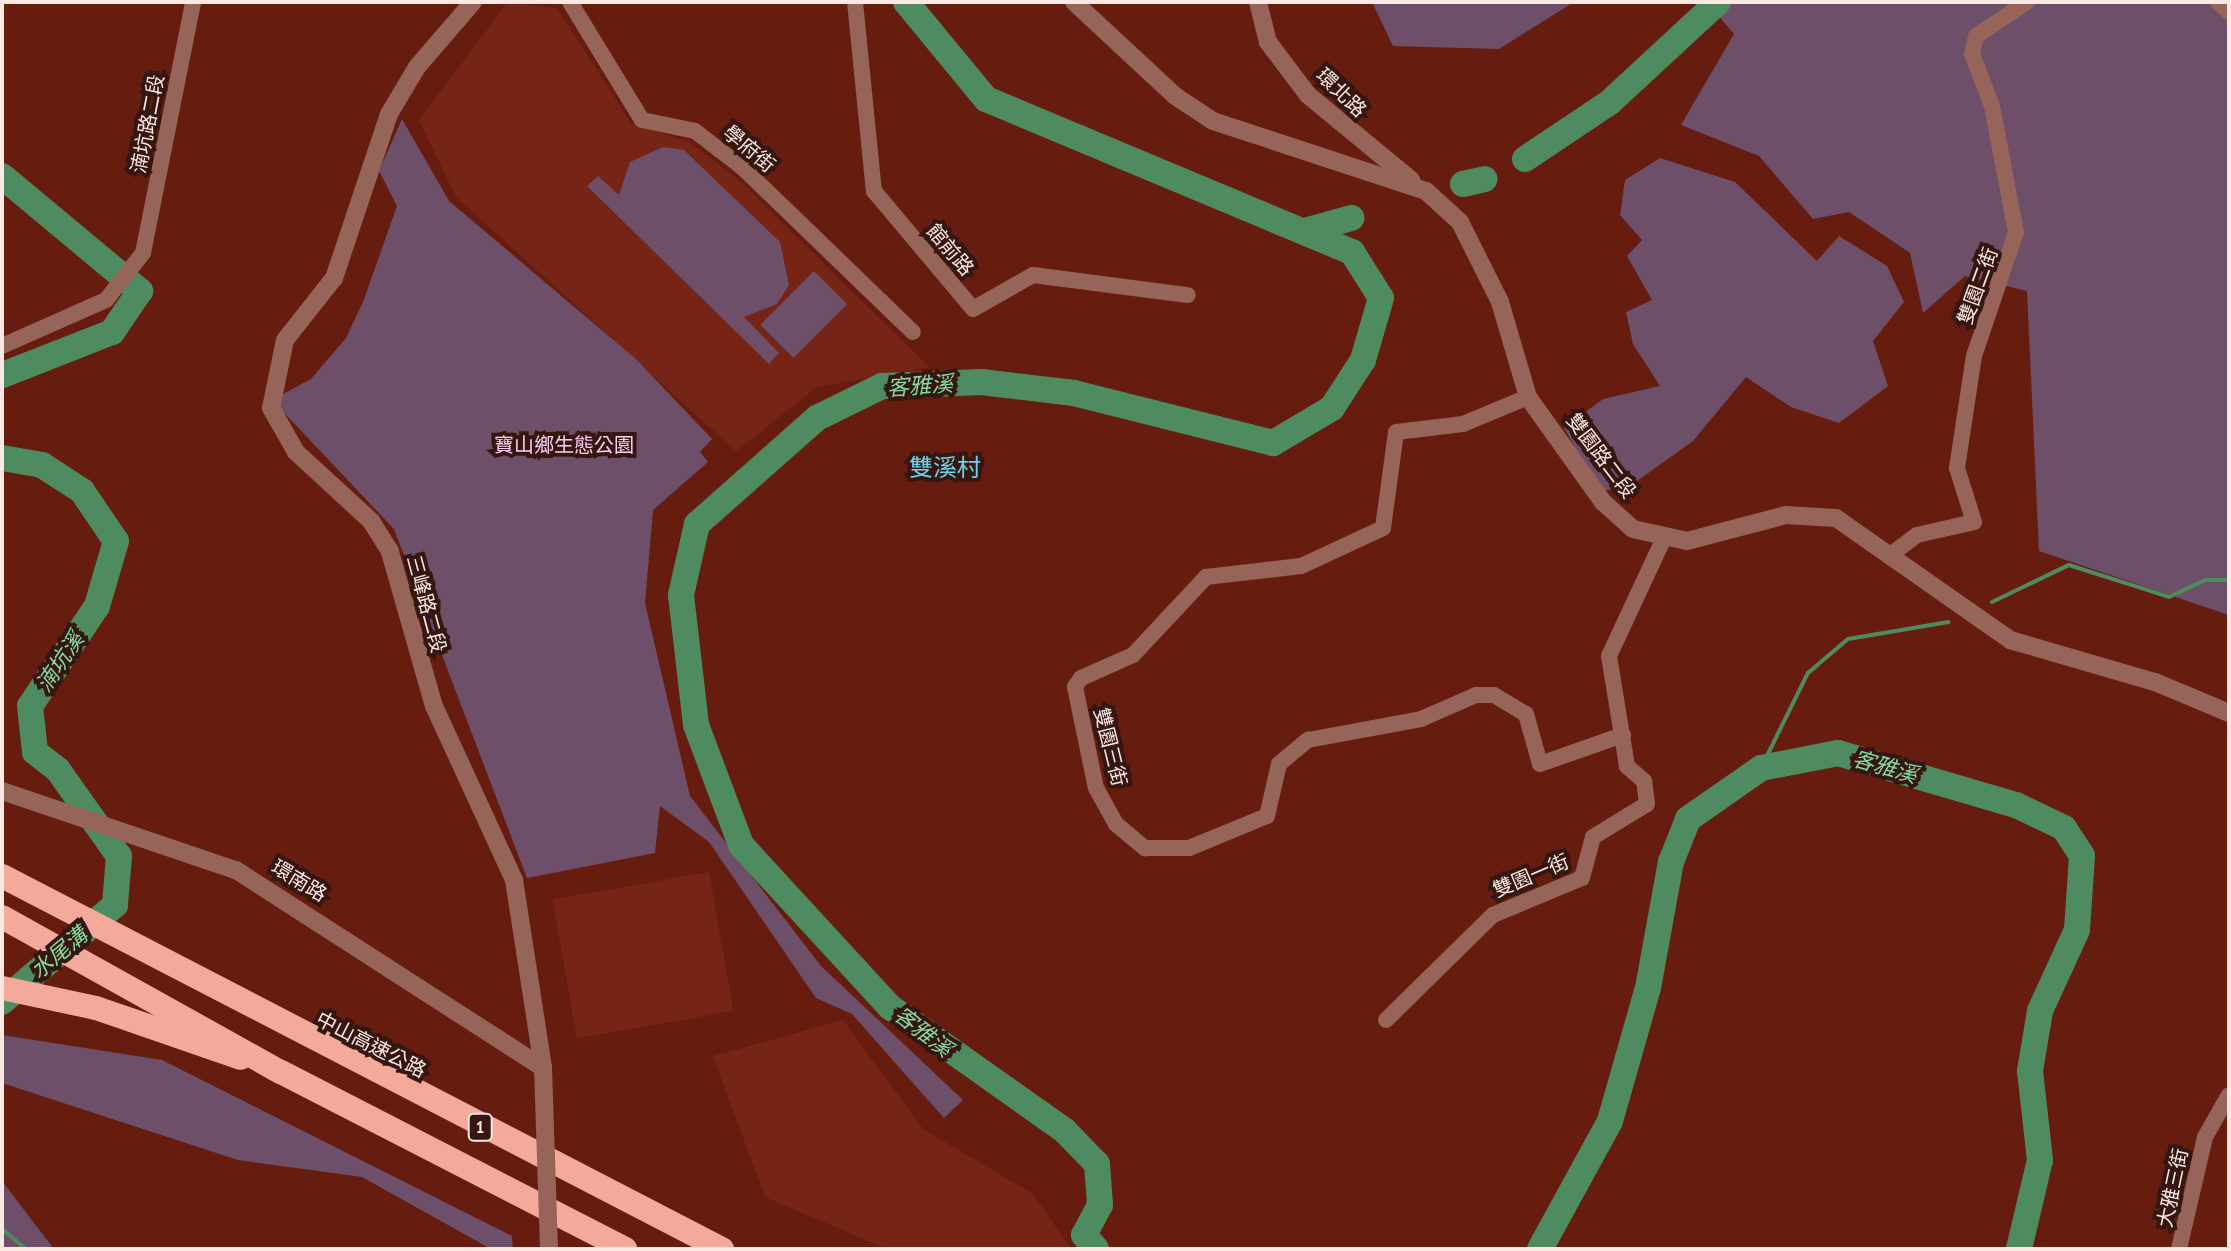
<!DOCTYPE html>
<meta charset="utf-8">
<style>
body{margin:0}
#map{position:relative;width:2231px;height:1251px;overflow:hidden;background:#661d10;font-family:"PT Sans Narrow","Noto Sans TC",sans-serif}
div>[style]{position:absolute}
.built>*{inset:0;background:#752415;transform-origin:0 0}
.green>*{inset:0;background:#6e4f69;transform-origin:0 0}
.stream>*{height:4px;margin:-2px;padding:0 2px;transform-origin:2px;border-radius:2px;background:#4f8b61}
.river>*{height:26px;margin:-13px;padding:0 13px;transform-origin:13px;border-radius:13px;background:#4f8b61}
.minor>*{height:16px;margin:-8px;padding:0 8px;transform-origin:8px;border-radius:8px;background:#966459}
.tertiary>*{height:18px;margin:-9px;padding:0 9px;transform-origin:9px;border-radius:9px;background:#966459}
.motorway>*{height:24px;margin:-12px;padding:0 12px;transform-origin:12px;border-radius:12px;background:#f4aa9b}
.tertiary-bridge>*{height:18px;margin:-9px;padding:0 9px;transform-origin:9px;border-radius:9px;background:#966459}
span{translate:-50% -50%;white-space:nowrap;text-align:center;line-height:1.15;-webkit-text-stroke:8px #361610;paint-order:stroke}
.shield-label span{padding:2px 6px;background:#361610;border:2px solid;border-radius:6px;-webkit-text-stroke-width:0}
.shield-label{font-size:18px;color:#fae8e3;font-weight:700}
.street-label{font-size:20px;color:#fae8e3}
.park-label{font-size:20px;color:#facbf1}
.water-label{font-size:22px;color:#86dc9f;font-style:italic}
.quarter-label{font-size:24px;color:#6cd3e8}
.frame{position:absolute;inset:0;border:4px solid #fae8e3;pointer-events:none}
</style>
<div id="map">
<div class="built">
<i style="clip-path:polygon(508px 2px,557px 8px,631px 123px,691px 143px,741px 182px,929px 367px,817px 387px,736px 451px,456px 197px,419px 120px)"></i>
<i style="left:709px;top:872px;width:141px;height:159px;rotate:80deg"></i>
<i style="clip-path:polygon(843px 1020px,923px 1129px,1033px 1194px,1071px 1249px,887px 1249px,765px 1197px,713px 1056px)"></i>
</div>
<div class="green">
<i style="clip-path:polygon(1372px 2px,1574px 2px,1499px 49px,1393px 46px)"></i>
<i style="clip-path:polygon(1707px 2px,2229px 2px,2229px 615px,2039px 551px,2027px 291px,1965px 276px,1923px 313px,1910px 253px,1849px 212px,1813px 219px,1759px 156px,1681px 125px,1734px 34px)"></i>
<i style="clip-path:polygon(402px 119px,449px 201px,637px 360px,712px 439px,700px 452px,708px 462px,653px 510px,645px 603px,690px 796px,821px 966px,963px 1100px,944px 1118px,852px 1014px,816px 998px,709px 842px,660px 806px,655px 853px,527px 878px,394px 529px,272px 400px,311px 379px,346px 338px,363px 302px,397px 206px,379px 171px)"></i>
<i style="clip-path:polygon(663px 147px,684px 150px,780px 242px,789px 285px,777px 304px,744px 317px,779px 353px,769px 364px,587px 186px,598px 176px,619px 195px,630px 162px)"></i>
<i style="clip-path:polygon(1660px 158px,1735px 182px,1817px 261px,1839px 236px,1887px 266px,1904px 302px,1873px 341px,1888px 386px,1839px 423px,1791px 407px,1746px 377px,1693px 441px,1633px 484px,1600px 492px,1564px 428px,1603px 399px,1660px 386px,1633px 344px,1626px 312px,1652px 300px,1627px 256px,1642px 240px,1620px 215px,1625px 180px)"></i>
<i style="left:814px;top:271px;width:47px;height:76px;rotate:45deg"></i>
<i style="clip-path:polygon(2px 1035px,162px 1060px,512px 1236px,513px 1249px,491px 1249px,362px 1177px,238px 1160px,2px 1083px)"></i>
<i style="clip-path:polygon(2px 1181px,54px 1249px,2px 1249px)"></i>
</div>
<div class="stream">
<i style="left:1992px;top:602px;width:85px;rotate:-25.7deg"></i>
<i style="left:2069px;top:565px;width:105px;rotate:17.7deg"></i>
<i style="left:2169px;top:597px;width:40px;rotate:-25deg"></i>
<i style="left:2205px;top:580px;width:24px"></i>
<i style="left:1761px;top:768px;width:106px;rotate:-63.7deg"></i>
<i style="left:1808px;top:673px;width:52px;rotate:-40.4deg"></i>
<i style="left:1848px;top:639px;width:102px;rotate:-9.6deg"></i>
<i style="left:2px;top:1229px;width:31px;rotate:40deg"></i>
</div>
<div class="river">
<i style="left:906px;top:2px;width:126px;rotate:50.5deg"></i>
<i style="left:986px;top:99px;width:397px;rotate:22.7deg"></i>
<i style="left:1352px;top:252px;width:54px;rotate:57.8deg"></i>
<i style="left:1381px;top:298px;width:65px;rotate:106.2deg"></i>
<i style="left:1363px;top:360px;width:57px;rotate:122.9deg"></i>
<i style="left:1332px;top:408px;width:69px;rotate:149.3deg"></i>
<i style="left:1273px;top:443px;width:205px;rotate:-165.9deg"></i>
<i style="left:1074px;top:393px;width:93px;rotate:-173.2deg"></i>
<i style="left:982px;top:382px;width:100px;rotate:177.7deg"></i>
<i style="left:882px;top:386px;width:72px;rotate:153.8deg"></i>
<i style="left:817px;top:418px;width:160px;rotate:138.5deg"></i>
<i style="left:697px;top:524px;width:73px;rotate:102.7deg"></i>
<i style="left:681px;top:595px;width:131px;rotate:83.4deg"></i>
<i style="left:696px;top:725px;width:128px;rotate:69.4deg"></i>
<i style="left:741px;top:845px;width:220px;rotate:47.4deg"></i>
<i style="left:890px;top:1007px;width:214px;rotate:35.3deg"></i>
<i style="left:1065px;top:1131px;width:46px;rotate:45.9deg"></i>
<i style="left:1097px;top:1164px;width:41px;rotate:85.8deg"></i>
<i style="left:1100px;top:1205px;width:34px;rotate:118deg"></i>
<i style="left:1084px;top:1235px;width:18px;rotate:49deg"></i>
<i style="left:1525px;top:159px;width:102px;rotate:-33.8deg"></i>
<i style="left:1610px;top:102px;width:147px;rotate:-42.8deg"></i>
<i style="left:2px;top:176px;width:180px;rotate:39.8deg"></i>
<i style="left:140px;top:291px;width:50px;rotate:124.3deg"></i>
<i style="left:112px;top:332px;width:118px;rotate:158.6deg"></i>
<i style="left:1463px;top:184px;width:22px;rotate:-13deg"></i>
<i style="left:1308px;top:230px;width:45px;rotate:-15.6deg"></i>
<i style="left:2px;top:458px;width:41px;rotate:9.9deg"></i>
<i style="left:42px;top:465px;width:48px;rotate:33deg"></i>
<i style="left:82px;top:491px;width:60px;rotate:55.8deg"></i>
<i style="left:116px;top:541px;width:68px;rotate:106.3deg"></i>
<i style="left:97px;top:606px;width:120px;rotate:123.8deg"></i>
<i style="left:30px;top:706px;width:46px;rotate:83.8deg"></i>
<i style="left:35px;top:752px;width:29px;rotate:38deg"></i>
<i style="left:58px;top:770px;width:105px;rotate:54.7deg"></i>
<i style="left:119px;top:856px;width:49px;rotate:94.7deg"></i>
<i style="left:115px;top:905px;width:149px;rotate:139.4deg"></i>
<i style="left:1540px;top:1249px;width:146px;rotate:-61.3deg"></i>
<i style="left:1610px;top:1121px;width:138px;rotate:-74.1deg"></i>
<i style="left:1648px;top:988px;width:128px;rotate:-79.7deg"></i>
<i style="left:1671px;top:862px;width:46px;rotate:-68.4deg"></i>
<i style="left:1688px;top:819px;width:89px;rotate:-34.9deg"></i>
<i style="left:1761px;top:768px;width:78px;rotate:-11deg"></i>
<i style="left:1838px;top:753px;width:185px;rotate:16.3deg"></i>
<i style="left:2016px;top:805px;width:53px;rotate:25.6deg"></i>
<i style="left:2064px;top:828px;width:33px;rotate:57deg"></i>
<i style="left:2082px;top:856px;width:74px;rotate:93.9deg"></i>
<i style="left:2077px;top:930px;width:89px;rotate:114.6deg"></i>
<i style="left:2040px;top:1011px;width:61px;rotate:99.5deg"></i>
<i style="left:2030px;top:1071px;width:90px;rotate:83.6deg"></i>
<i style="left:2040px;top:1160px;width:91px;rotate:103.3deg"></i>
</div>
<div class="minor">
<i style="left:570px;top:2px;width:138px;rotate:58.6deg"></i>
<i style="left:642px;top:120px;width:54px;rotate:11.7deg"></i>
<i style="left:695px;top:131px;width:61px;rotate:37.6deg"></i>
<i style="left:743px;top:168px;width:236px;rotate:44deg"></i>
<i style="left:855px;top:2px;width:190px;rotate:84.3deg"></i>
<i style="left:874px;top:191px;width:154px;rotate:50deg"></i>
<i style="left:973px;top:309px;width:69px;rotate:-29.5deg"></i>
<i style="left:1033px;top:275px;width:156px;rotate:7.4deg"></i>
<i style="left:2218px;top:2px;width:15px;rotate:42deg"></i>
<i style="left:2px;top:346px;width:114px;rotate:-23.9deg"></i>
<i style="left:106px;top:300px;width:60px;rotate:-51.8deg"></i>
<i style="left:143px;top:253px;width:256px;rotate:-78.7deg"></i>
<i style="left:1528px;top:397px;width:70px;rotate:157.4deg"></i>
<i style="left:1463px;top:424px;width:67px;rotate:173.2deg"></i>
<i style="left:1396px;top:432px;width:97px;rotate:97.7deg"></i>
<i style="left:1383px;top:528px;width:90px;rotate:155.1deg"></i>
<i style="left:1301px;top:566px;width:96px;rotate:173.4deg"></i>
<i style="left:1206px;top:577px;width:107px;rotate:133.1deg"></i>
<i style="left:1133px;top:655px;width:57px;rotate:156.1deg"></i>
<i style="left:1081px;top:678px;width:11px;rotate:124deg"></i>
<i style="left:1075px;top:687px;width:103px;rotate:78.3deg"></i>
<i style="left:1096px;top:788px;width:41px;rotate:60.9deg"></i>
<i style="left:1116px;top:824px;width:38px;rotate:40deg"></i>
<i style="left:1145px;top:848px;width:44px"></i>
<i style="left:1189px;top:848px;width:84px;rotate:-22.3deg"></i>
<i style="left:1267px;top:816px;width:53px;rotate:-77deg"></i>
<i style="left:1279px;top:764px;width:38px;rotate:-40deg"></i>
<i style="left:1308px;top:740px;width:115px;rotate:-10.5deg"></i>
<i style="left:1421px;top:719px;width:60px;rotate:-23.6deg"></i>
<i style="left:1476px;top:695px;width:18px"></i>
<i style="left:1494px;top:695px;width:37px;rotate:31deg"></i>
<i style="left:1526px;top:714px;width:52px;rotate:74.4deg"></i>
<i style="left:1540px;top:764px;width:88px;rotate:-19.3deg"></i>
<i style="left:1893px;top:553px;width:30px;rotate:-37deg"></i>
<i style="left:1917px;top:535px;width:58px;rotate:-12.8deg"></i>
<i style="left:1974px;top:522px;width:57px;rotate:-107.5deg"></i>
<i style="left:1957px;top:468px;width:113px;rotate:-81.4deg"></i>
<i style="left:1974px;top:356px;width:131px;rotate:-71.3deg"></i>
<i style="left:2016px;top:232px;width:128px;rotate:-100.8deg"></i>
<i style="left:1992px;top:106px;width:56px;rotate:-111deg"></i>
<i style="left:1972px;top:54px;width:18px;rotate:-77deg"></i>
<i style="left:1976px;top:36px;width:61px;rotate:-33.7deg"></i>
<i style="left:1386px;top:1020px;width:150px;rotate:-44.5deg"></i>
<i style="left:1493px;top:915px;width:96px;rotate:-22.6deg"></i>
<i style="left:1582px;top:878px;width:42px;rotate:-75deg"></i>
<i style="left:1593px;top:837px;width:63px;rotate:-31.4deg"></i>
<i style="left:1647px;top:804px;width:23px;rotate:-97deg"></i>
<i style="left:1644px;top:781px;width:23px;rotate:-139deg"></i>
<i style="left:1627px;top:766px;width:111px;rotate:-99.3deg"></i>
<i style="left:1609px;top:656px;width:128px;rotate:-65deg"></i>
<i style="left:2179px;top:1249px;width:115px;rotate:-76.9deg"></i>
<i style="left:2205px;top:1137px;width:48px;rotate:-60.3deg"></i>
</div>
<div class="tertiary">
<i style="left:473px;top:2px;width:86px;rotate:130.7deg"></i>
<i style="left:417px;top:67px;width:55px;rotate:120.8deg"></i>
<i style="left:389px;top:114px;width:173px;rotate:108.5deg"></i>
<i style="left:334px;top:278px;width:79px;rotate:128.3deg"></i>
<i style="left:285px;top:340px;width:69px;rotate:101.6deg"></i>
<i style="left:271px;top:408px;width:51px;rotate:60.4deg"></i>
<i style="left:296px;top:452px;width:102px;rotate:42.6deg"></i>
<i style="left:371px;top:521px;width:36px;rotate:58deg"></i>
<i style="left:390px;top:552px;width:160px;rotate:74.1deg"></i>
<i style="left:434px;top:706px;width:192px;rotate:65.3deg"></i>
<i style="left:514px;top:880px;width:190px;rotate:81.2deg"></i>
<i style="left:1074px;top:2px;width:138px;rotate:42.9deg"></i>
<i style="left:1175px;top:96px;width:45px;rotate:33.3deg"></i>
<i style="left:1213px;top:121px;width:224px;rotate:18.2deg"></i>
<i style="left:1426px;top:191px;width:46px;rotate:42.4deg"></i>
<i style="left:1460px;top:222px;width:89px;rotate:63.4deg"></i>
<i style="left:1500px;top:302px;width:99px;rotate:73.6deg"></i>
<i style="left:1528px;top:397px;width:129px;rotate:54.5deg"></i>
<i style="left:1603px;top:502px;width:40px;rotate:42deg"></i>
<i style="left:1633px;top:529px;width:55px;rotate:12.5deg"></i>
<i style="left:1687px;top:541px;width:102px;rotate:-14.7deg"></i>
<i style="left:1786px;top:515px;width:50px;rotate:3.4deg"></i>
<i style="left:1836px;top:518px;width:213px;rotate:35deg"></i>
<i style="left:2010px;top:640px;width:151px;rotate:16.2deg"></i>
<i style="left:2155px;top:682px;width:80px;rotate:22.7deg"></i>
<i style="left:1258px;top:2px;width:41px;rotate:76deg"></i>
<i style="left:1268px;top:42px;width:66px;rotate:53deg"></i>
<i style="left:1308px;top:95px;width:134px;rotate:39.5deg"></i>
<i style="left:2px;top:791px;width:247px;rotate:18.7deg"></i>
<i style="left:236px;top:870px;width:365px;rotate:32.8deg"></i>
</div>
<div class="motorway">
<i style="left:2px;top:876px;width:811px;rotate:27.39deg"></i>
<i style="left:2px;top:917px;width:319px;rotate:29.1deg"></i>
<i style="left:281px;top:1072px;width:387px;rotate:27.2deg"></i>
<i style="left:2px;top:988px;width:96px;rotate:12deg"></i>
<i style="left:96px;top:1008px;width:153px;rotate:19deg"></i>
</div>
<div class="tertiary-bridge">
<i style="left:543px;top:1068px;width:181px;rotate:88.1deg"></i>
</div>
<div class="shield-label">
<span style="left:480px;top:1127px">1</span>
</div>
<div class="street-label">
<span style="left:1341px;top:93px;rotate:44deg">環北路</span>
<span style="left:148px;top:124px;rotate:-79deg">湳坑路二段</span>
<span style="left:749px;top:149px;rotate:40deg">學府街</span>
<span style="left:950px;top:250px;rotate:50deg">館前路</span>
<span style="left:1978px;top:286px;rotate:-70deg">雙園二街</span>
<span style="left:1601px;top:456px;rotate:53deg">雙園路二段</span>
<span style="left:426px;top:604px;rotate:75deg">三峰路二段</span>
<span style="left:1110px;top:747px;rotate:76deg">雙園三街</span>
<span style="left:1531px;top:876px;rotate:-23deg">雙園一街</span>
<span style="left:299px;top:881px;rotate:31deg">環南路</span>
<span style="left:371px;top:1045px;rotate:27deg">中山高速公路</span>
<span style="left:2173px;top:1188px;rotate:-78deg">大雅三街</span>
</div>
<div class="park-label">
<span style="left:564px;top:445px">寶山鄉生態公園</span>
</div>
<div class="water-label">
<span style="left:920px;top:386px;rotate:-4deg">客雅溪</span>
<span style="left:60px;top:662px;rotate:-56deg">湳坑溪</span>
<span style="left:1885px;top:767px;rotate:16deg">客雅溪</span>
<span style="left:59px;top:953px;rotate:-40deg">水尾溝</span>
<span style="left:923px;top:1032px;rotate:38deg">客雅溪</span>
</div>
<div class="quarter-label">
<span style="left:945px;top:468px">雙溪村</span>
</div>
<div class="frame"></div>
</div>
